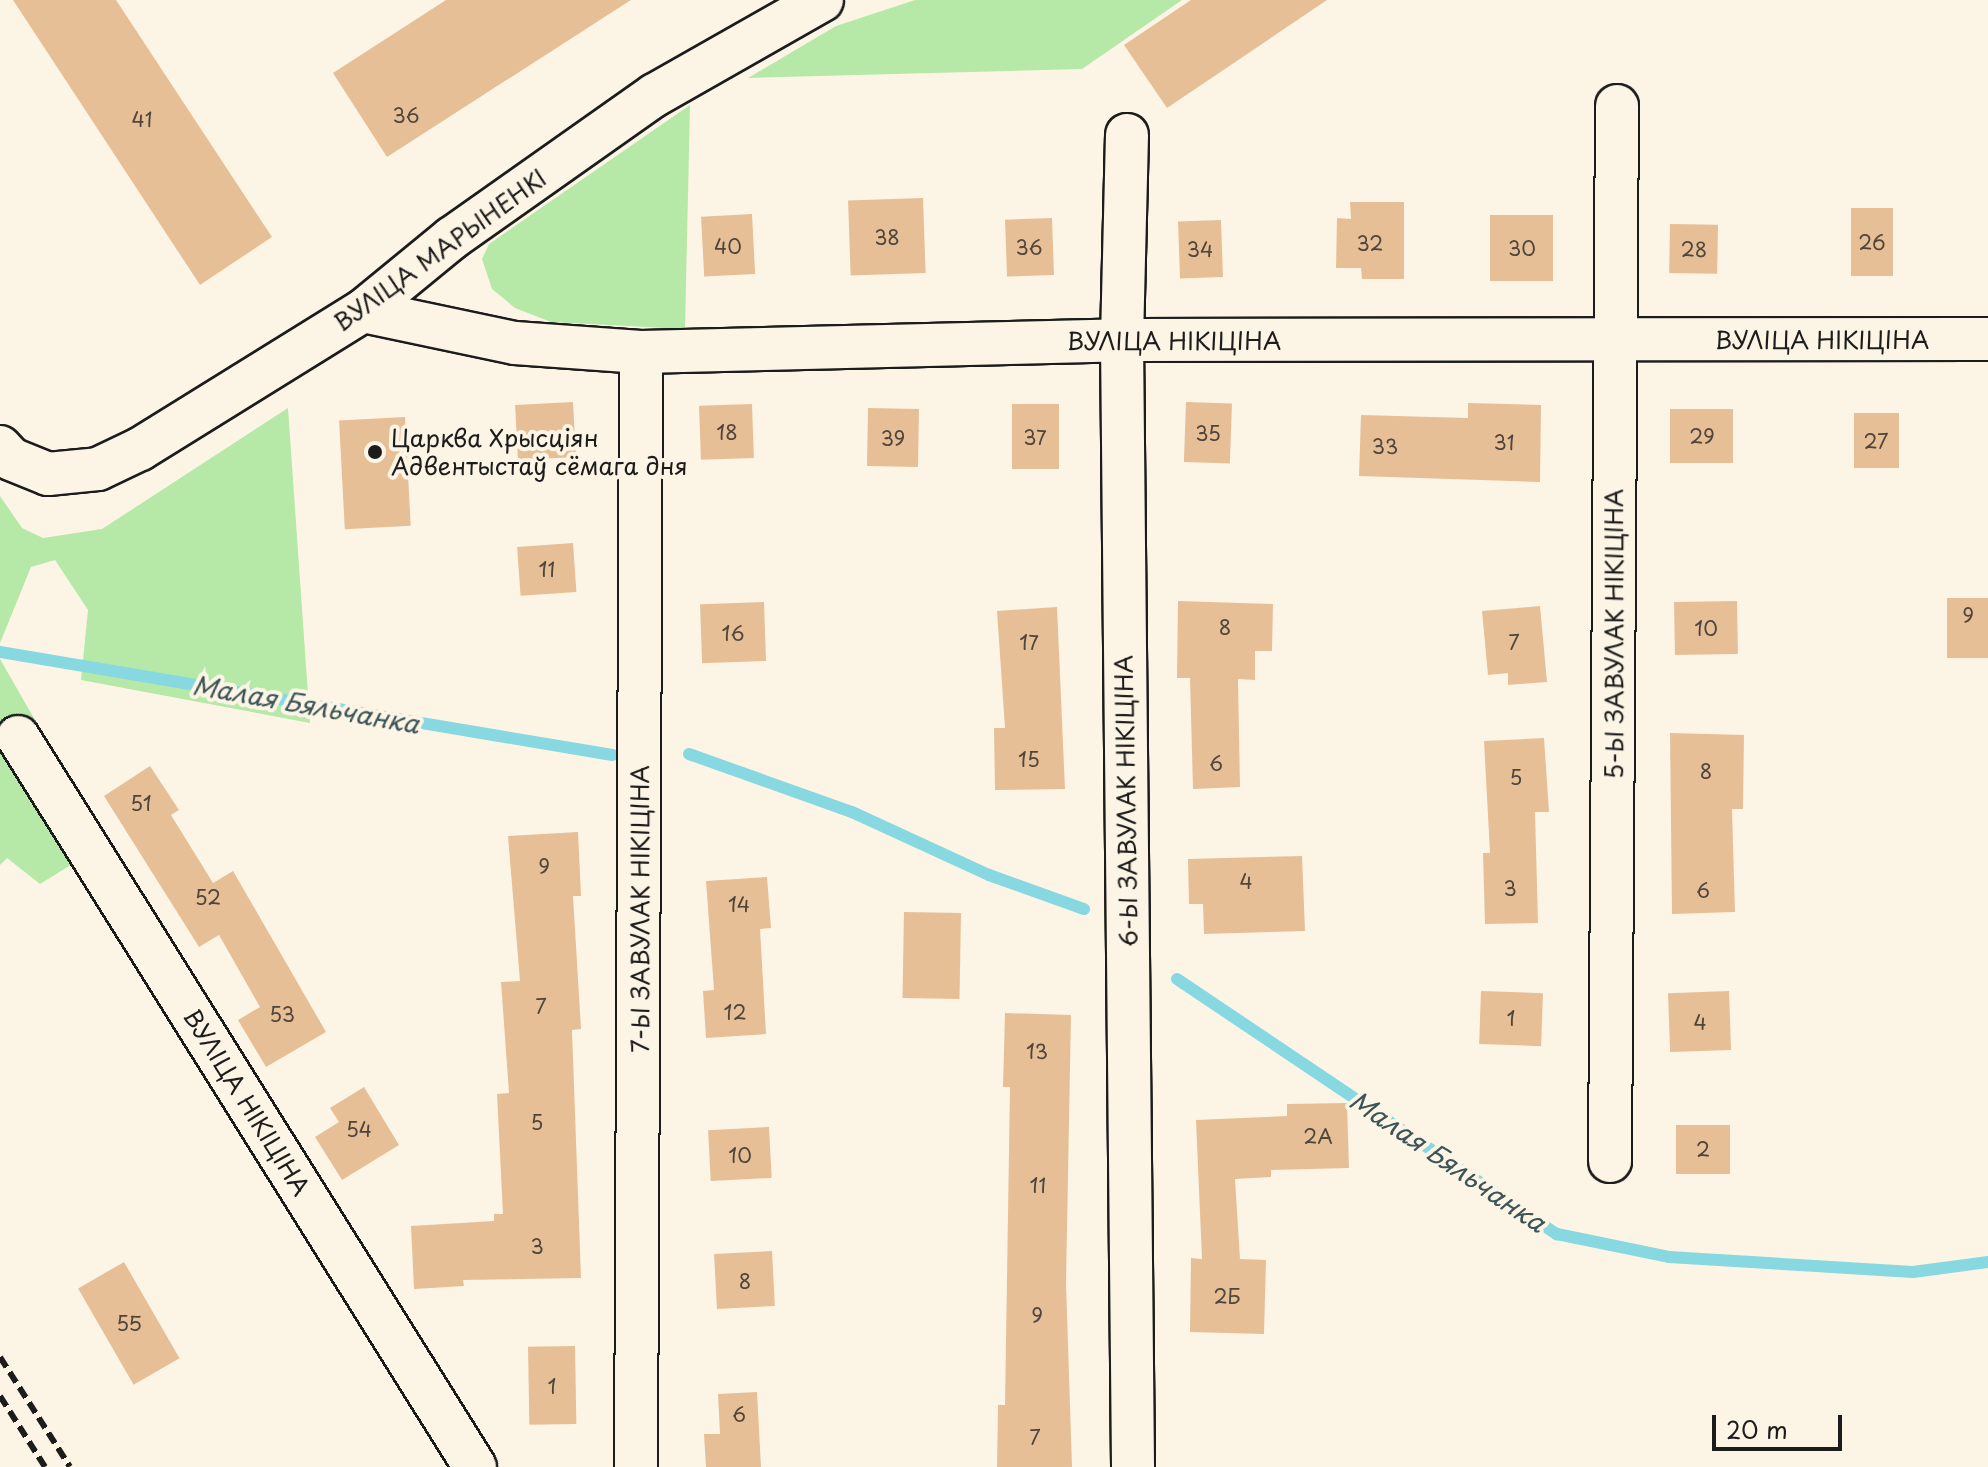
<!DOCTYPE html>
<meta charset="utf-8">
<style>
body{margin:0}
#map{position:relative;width:1988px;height:1467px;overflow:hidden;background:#fcf5e5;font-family:"Playpen Sans",sans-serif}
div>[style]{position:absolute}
.green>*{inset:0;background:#b6e8a8}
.stream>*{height:12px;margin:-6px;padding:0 6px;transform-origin:6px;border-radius:6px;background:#87d8e0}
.building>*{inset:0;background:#e7bf97;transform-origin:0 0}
.roads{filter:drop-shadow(2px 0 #1c1c1c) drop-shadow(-2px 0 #1c1c1c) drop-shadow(0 2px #1c1c1c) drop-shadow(0 -2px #1c1c1c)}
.minor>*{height:42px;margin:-21px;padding:0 21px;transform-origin:21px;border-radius:21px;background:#fcf5e5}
.rail>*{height:6px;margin-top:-3px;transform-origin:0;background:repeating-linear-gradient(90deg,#1c1c1c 0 12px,transparent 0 18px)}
.dots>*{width:22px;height:22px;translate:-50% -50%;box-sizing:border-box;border:4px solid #fcf5e5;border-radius:50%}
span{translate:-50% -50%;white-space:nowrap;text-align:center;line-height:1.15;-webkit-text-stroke:8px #fcf5e5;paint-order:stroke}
.number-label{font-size:20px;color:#4f453b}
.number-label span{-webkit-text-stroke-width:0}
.street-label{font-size:24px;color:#1c1c1c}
.poi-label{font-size:24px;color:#1c1c1c}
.left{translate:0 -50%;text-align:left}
.water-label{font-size:26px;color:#3c5457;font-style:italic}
.scale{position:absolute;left:1712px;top:1415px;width:130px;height:36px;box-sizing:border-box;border:4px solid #1c1c1c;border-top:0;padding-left:10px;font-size:24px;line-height:28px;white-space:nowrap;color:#1c1c1c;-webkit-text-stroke:6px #fcf5e5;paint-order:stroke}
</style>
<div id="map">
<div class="green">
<i style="clip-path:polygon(915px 0,1182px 0,1082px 69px,748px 78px,836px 26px)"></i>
<i style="clip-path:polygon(690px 105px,685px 329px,551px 322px,515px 308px,492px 289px,482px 259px,489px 244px)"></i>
<i style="clip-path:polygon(288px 408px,310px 723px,81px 680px,88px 610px,55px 560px,31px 567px,0 643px,0 496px,22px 528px,43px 538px,102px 529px)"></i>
<i style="clip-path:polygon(0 659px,74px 788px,74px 863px,40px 884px,7px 858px,0 865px)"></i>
</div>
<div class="stream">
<i style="left:0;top:652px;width:621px;rotate:9.55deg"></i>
<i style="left:689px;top:754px;width:173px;rotate:19.6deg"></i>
<i style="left:852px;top:812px;width:151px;rotate:24.7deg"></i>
<i style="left:989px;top:875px;width:101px;rotate:19.7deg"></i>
<i style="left:1177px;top:979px;width:458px;rotate:33.9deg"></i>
<i style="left:1557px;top:1234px;width:114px;rotate:11.6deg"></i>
<i style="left:1669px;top:1257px;width:244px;rotate:3.5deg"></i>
<i style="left:1913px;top:1272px;width:76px;rotate:-7.6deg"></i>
</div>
<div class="building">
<i style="clip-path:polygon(13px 0,116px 0,272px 237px,200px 285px)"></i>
<i style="clip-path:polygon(446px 0,631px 0,387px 157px,333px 73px)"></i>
<i style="clip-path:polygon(1191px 0,1327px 0,1167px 108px,1124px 45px)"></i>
<i style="left:923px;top:198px;width:75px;height:75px;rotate:88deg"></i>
<i style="clip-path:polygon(1350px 202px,1404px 202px,1404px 279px,1362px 279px,1361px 268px,1336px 268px,1337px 218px,1351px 219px)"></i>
<i style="left:1851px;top:208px;width:42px;height:68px"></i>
<i style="left:752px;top:214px;width:60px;height:51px;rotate:87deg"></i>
<i style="left:1553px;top:215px;width:66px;height:63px;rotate:90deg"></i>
<i style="left:1052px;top:218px;width:57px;height:47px;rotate:88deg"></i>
<i style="left:1221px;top:220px;width:57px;height:43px;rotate:88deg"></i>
<i style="left:1670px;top:224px;width:48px;height:49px;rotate:1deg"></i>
<i style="left:573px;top:402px;width:55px;height:58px;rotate:87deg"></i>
<i style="left:1186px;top:402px;width:46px;height:60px;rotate:2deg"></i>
<i style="clip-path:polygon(1468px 403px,1541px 405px,1540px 482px,1359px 476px,1361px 415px,1468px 418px)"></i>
<i style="left:752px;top:404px;width:54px;height:53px;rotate:88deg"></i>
<i style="left:1012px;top:404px;width:47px;height:65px"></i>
<i style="left:868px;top:408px;width:51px;height:58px;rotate:1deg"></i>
<i style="left:1670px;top:409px;width:63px;height:54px"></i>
<i style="left:1854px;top:413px;width:45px;height:55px"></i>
<i style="left:405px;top:417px;width:109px;height:66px;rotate:87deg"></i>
<i style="left:573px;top:543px;width:49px;height:56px;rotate:86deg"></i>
<i style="left:1988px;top:598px;width:60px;height:41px;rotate:90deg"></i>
<i style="clip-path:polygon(1178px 601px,1273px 604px,1272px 651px,1255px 651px,1255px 680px,1238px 679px,1240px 787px,1193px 789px,1190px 678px,1177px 678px)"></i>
<i style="left:1737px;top:601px;width:53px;height:63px;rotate:89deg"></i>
<i style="left:764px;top:602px;width:59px;height:64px;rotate:88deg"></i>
<i style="clip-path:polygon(1540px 606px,1547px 682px,1508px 685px,1508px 673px,1488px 675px,1482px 611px)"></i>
<i style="clip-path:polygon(1057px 607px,1065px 789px,995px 790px,994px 728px,1005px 728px,997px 611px)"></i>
<i style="clip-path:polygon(1670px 733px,1744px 735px,1743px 809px,1732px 809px,1735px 912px,1672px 914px)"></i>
<i style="clip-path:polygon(1544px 738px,1549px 812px,1535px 812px,1538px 923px,1485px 924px,1483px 853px,1490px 853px,1484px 741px)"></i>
<i style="clip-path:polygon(150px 766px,179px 810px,171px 815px,213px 883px,233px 871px,326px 1032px,266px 1067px,238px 1020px,260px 1007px,219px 935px,199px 947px,104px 796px)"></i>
<i style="clip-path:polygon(578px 832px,581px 896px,573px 896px,581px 1029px,572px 1030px,581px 1278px,463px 1280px,464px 1286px,414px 1289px,411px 1226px,494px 1221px,494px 1214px,503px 1214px,497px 1094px,509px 1093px,501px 982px,520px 981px,508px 836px)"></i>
<i style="clip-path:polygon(1302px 856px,1305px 931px,1204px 934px,1203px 904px,1189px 904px,1188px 859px)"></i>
<i style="clip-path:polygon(767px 877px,771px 928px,760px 929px,766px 1034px,706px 1038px,703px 991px,714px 990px,706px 881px)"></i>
<i style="left:904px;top:912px;width:57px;height:86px;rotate:1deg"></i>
<i style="left:1481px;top:991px;width:62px;height:53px;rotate:2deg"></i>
<i style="left:1729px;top:991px;width:59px;height:61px;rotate:88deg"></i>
<i style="clip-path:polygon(1005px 1013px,1071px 1015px,1066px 1283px,1072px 1467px,997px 1467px,998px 1405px,1005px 1405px,1010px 1087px,1003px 1087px)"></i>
<i style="clip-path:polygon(364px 1087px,399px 1145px,342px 1180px,315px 1137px,339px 1122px,330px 1108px)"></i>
<i style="clip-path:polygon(1347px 1103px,1349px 1168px,1271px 1170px,1271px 1177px,1235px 1179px,1240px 1259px,1266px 1260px,1264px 1334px,1190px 1332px,1191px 1258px,1202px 1259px,1196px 1120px,1287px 1116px,1287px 1104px)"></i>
<i style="left:1676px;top:1125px;width:54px;height:49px"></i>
<i style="left:769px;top:1127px;width:51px;height:61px;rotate:87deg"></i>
<i style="left:772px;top:1251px;width:55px;height:58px;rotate:87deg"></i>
<i style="left:124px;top:1262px;width:111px;height:53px;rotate:60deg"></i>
<i style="left:575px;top:1346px;width:78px;height:47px;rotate:89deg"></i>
<i style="clip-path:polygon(757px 1392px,761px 1467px,706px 1467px,704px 1434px,720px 1434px,718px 1394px)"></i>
</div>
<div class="roads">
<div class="minor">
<i style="left:1127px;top:135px;width:205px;rotate:91.4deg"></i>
<i style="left:1122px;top:340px;width:1127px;rotate:89.44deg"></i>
<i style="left:363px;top:311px;width:155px;rotate:11.9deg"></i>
<i style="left:515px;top:343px;width:126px;rotate:4.1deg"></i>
<i style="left:641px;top:352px;width:481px;rotate:-1.4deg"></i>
<i style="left:1122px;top:340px;width:866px;rotate:-0.07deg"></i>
<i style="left:0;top:447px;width:16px;rotate:47deg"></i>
<i style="left:11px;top:459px;width:40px;rotate:22deg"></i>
<i style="left:48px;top:474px;width:50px;rotate:-5.7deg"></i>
<i style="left:98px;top:469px;width:47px;rotate:-25.5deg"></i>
<i style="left:140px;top:449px;width:262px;rotate:-31.8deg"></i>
<i style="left:363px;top:311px;width:115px;rotate:-39.4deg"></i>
<i style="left:452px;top:238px;width:248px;rotate:-35.2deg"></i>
<i style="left:655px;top:95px;width:192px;rotate:-29.6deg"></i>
<i style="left:18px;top:737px;width:861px;rotate:57.95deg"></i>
<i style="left:1610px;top:1161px;width:1055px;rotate:-89.62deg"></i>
<i style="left:636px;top:1467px;width:1115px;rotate:-89.74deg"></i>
</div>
</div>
<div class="rail">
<i style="left:0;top:1357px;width:130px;rotate:57.5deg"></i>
<i style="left:0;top:1396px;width:84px;rotate:57.6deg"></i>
</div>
<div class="dots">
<i style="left:375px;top:452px;background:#1c1c1c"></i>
</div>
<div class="number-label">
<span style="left:406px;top:115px">36</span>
<span style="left:142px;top:119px">41</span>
<span style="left:887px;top:237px">38</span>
<span style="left:1872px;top:242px">26</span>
<span style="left:1370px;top:243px">32</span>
<span style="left:728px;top:246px">40</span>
<span style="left:1029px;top:247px">36</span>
<span style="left:1522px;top:248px">30</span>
<span style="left:1200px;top:249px">34</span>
<span style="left:1694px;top:249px">28</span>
<span style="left:727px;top:432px">18</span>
<span style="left:1208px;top:433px">35</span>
<span style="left:1702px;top:436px">29</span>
<span style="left:1035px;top:437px">37</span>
<span style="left:893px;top:438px">39</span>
<span style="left:1876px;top:441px">27</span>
<span style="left:1504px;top:442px">31</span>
<span style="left:1385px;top:446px">33</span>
<span style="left:547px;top:569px">11</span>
<span style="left:1968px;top:615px">9</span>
<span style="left:1225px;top:627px">8</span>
<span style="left:1706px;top:628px">10</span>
<span style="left:733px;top:633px">16</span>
<span style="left:1029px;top:642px">17</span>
<span style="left:1514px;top:642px">7</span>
<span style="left:1029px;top:759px">15</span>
<span style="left:1216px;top:763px">6</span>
<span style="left:1706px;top:771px">8</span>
<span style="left:1516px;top:777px">5</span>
<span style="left:141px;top:803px">51</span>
<span style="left:544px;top:866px">9</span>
<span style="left:1246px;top:881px">4</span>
<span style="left:1510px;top:888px">3</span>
<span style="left:1703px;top:890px">6</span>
<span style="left:208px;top:897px">52</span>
<span style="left:739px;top:904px">14</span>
<span style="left:541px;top:1006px">7</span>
<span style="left:735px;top:1012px">12</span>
<span style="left:282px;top:1014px">53</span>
<span style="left:1511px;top:1018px">1</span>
<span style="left:1700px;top:1022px">4</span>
<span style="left:1037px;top:1051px">13</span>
<span style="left:537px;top:1122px">5</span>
<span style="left:359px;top:1129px">54</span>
<span style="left:1318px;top:1136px">2А</span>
<span style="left:1703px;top:1149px">2</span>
<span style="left:740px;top:1155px">10</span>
<span style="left:1038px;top:1185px">11</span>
<span style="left:537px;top:1246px">3</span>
<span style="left:745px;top:1281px">8</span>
<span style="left:1227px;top:1296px">2Б</span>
<span style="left:1037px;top:1315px">9</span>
<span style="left:129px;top:1323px">55</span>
<span style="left:552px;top:1386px">1</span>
<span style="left:739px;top:1414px">6</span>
<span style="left:1035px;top:1437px">7</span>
</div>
<div class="street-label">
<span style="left:440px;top:250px;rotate:-36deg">ВУЛІЦА МАРЫНЕНКІ</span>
<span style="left:1822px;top:340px">ВУЛІЦА НІКІЦІНА</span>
<span style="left:1174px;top:341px">ВУЛІЦА НІКІЦІНА</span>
<span style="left:1614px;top:634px;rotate:-90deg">5-Ы ЗАВУЛАК НІКІЦІНА</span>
<span style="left:1126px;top:801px;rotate:-91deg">6-Ы ЗАВУЛАК НІКІЦІНА</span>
<span style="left:640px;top:909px;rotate:-90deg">7-Ы ЗАВУЛАК НІКІЦІНА</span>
<span style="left:247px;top:1102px;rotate:58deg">ВУЛІЦА НІКІЦІНА</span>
</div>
<div class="poi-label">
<span class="left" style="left:391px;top:452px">Царква Хрысціян<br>Адвентыстаў сёмага дня</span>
</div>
<div class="water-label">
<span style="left:306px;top:704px;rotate:10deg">Малая Бяльчанка</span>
<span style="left:1448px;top:1161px;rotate:34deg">Малая Бяльчанка</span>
</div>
<div class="scale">20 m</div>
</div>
